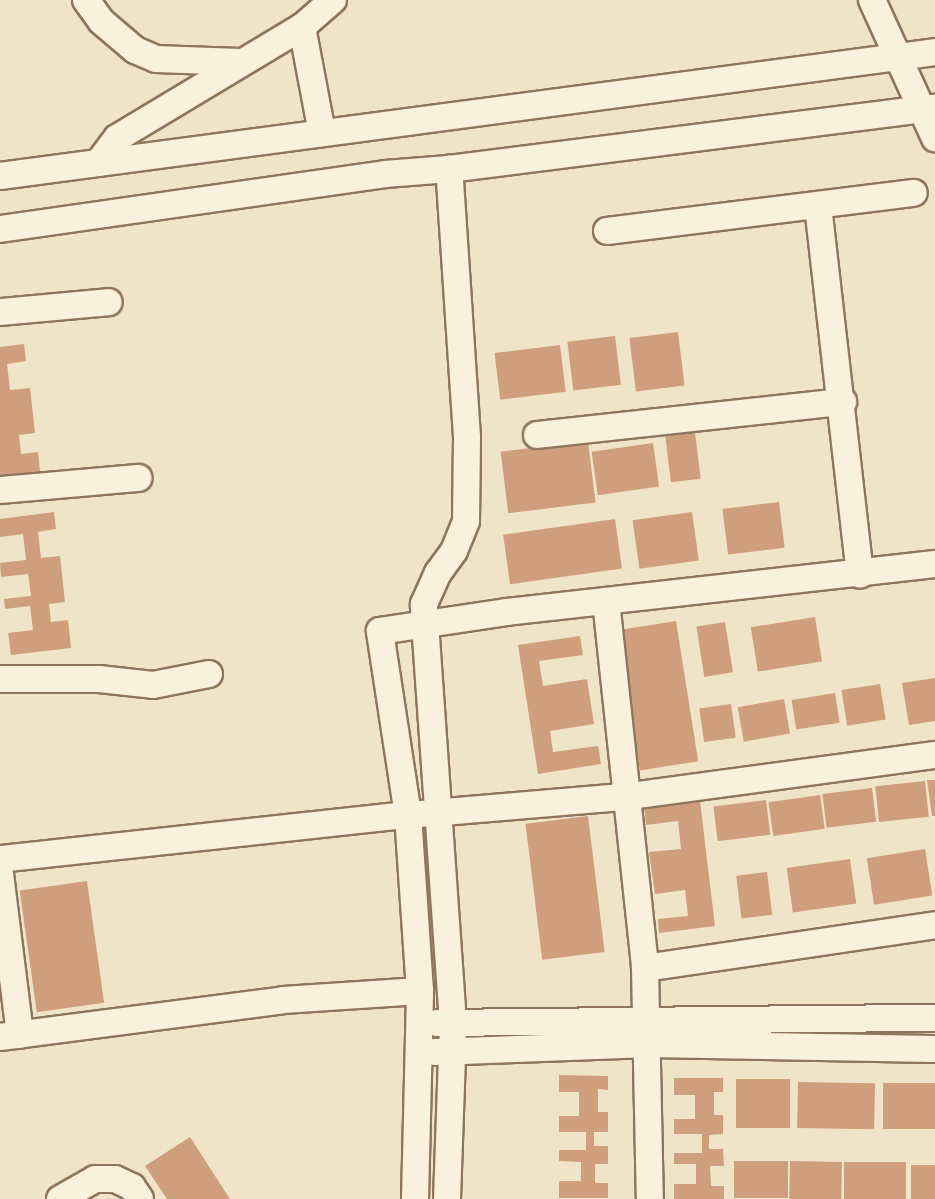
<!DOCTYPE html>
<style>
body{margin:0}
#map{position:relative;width:935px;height:1199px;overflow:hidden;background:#f0e4c8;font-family:Merriweather,serif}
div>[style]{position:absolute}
.building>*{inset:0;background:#cf9f7d;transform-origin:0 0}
.roads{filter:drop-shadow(2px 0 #8d765c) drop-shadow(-2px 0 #8d765c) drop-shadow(0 2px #8d765c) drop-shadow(0 -2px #8d765c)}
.minor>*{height:26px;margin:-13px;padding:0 13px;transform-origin:13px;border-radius:13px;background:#faf1dc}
span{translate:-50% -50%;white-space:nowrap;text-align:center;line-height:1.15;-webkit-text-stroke:6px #f7eed8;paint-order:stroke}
</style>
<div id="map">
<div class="building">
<i style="left:678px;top:332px;width:54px;height:49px;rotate:83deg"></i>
<i style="left:615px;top:336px;width:49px;height:48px;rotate:83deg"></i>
<i style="clip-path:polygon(24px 344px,26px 361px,7px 364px,10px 390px,30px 388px,35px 433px,19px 435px,21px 454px,38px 452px,41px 480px,0 484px,0 347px)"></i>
<i style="left:560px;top:345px;width:47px;height:66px;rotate:83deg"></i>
<i style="left:695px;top:432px;width:47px;height:30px;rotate:83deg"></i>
<i style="left:588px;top:441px;width:62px;height:88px;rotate:83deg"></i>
<i style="left:653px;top:443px;width:44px;height:62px;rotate:82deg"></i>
<i style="left:779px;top:502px;width:46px;height:57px;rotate:83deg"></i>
<i style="clip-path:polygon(54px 512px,56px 529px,38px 532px,41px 558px,60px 556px,65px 602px,49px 604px,51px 622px,68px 620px,71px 648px,11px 655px,8px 633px,33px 630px,30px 606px,5px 609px,4px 599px,31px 596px,28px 574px,1px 577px,0 563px,26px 560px,23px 534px,0 537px,0 519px)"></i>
<i style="left:692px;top:512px;width:49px;height:60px;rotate:82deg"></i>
<i style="left:615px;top:519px;width:50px;height:113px;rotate:82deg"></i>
<i style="left:815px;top:617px;width:45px;height:65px;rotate:81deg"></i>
<i style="left:676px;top:621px;width:142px;height:59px;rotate:81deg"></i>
<i style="left:725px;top:622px;width:51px;height:29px;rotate:81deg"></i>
<i style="clip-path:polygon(580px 636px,583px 655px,539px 661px,543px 686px,587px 679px,594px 724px,550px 731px,553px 752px,598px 746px,601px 764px,538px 774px,518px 645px)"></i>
<i style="clip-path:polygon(935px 678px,935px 721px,909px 725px,902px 683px)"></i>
<i style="left:880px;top:684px;width:36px;height:39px;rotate:81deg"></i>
<i style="left:835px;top:693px;width:30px;height:44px;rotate:81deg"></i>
<i style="left:784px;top:699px;width:35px;height:47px;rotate:80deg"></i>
<i style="left:731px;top:704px;width:34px;height:32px;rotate:82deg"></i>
<i style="clip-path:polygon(927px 780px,935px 780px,935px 816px,932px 816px)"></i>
<i style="left:925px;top:781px;width:36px;height:50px;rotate:84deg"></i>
<i style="left:872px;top:788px;width:34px;height:50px;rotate:83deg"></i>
<i style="left:820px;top:795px;width:34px;height:52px;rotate:82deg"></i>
<i style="left:766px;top:800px;width:35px;height:53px;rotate:83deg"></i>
<i style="clip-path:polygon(700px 801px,715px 926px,659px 933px,658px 919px,688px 916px,685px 890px,655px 894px,649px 852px,681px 849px,678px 821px,646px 825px,644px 807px)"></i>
<i style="left:588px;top:816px;width:137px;height:63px;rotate:83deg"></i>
<i style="left:925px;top:849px;width:47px;height:59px;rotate:81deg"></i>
<i style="left:850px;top:859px;width:45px;height:64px;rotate:82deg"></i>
<i style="left:767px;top:872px;width:43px;height:31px;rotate:83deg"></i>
<i style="left:87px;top:881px;width:123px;height:68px;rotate:82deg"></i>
<i style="clip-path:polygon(559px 1075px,608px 1076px,608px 1090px,598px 1089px,598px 1112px,608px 1112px,608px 1132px,594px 1132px,594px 1146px,608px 1146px,608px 1164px,595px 1164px,595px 1183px,608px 1183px,608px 1198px,559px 1198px,559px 1181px,581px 1181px,581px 1162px,559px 1161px,559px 1150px,586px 1150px,586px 1132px,559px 1132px,559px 1116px,579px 1116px,579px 1092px,559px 1092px)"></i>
<i style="clip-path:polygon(674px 1078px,723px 1078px,723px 1092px,714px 1092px,714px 1115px,723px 1115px,723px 1134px,709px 1135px,709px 1149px,723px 1149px,724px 1166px,710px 1166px,711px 1186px,724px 1186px,724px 1199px,674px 1199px,674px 1184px,696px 1184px,696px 1164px,674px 1164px,674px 1153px,702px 1153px,702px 1134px,674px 1134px,674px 1119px,695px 1119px,695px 1095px,674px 1095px)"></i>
<i style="left:736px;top:1079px;width:54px;height:49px"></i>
<i style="left:798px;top:1082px;width:77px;height:46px;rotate:1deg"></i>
<i style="left:883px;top:1083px;width:52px;height:46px"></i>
<i style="clip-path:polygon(190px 1137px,230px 1199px,167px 1199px,145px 1166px)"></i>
<i style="left:734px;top:1161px;width:54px;height:37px"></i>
<i style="left:790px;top:1161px;width:52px;height:38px;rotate:1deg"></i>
<i style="left:844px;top:1162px;width:62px;height:37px"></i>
<i style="left:911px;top:1165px;width:24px;height:34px"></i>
</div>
<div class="roads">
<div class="minor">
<i style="left:86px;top:0;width:26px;rotate:54deg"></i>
<i style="left:101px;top:21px;width:45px;rotate:40.5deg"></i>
<i style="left:135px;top:50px;width:23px;rotate:23deg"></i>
<i style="left:156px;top:59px;width:84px;rotate:2deg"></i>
<i style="left:872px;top:0;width:152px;rotate:65.5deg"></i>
<i style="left:302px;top:27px;width:108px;rotate:79.3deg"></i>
<i style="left:98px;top:163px;width:31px;rotate:-53deg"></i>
<i style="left:117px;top:138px;width:216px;rotate:-31deg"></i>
<i style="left:302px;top:27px;width:41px;rotate:-41.1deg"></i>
<i style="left:0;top:176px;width:943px;rotate:-7.55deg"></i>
<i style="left:818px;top:206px;width:371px;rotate:83.5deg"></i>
<i style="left:0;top:229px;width:389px;rotate:-8.1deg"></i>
<i style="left:385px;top:174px;width:64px;rotate:-4.5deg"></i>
<i style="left:449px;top:169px;width:490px;rotate:-7.2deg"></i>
<i style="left:607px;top:231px;width:309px;rotate:-7.1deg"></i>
<i style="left:0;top:312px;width:109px;rotate:-5.2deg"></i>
<i style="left:537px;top:435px;width:308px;rotate:-6.2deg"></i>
<i style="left:0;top:490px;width:139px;rotate:-5deg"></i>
<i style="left:606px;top:601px;width:369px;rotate:83.9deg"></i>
<i style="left:645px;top:968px;width:231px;rotate:88.8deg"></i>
<i style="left:0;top:679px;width:99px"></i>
<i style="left:99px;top:679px;width:54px;rotate:6.3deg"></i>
<i style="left:153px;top:685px;width:57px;rotate:-11.1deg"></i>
<i style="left:0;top:859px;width:410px;rotate:-6.2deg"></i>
<i style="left:408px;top:815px;width:217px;rotate:-4.8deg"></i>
<i style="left:624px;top:797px;width:314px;rotate:-7.7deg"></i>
<i style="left:0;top:874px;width:162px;rotate:82.9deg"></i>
<i style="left:645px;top:968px;width:293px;rotate:-8.4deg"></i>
<i style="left:437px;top:1023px;width:498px;rotate:-0.6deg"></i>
<i style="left:0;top:1037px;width:285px;rotate:-7.4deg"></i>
<i style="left:283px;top:1000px;width:137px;rotate:-3.8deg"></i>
<i style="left:435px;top:1052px;width:215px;rotate:-2.1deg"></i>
<i style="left:650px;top:1044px;width:285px;rotate:1deg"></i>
<i style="left:60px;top:1199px;width:40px;rotate:-29.7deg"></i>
<i style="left:95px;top:1179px;width:20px"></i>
<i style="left:115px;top:1179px;width:19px;rotate:25deg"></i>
<i style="left:132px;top:1187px;width:14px;rotate:56deg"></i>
<i style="left:415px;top:1199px;width:208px;rotate:-88.6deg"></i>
<i style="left:420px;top:991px;width:176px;rotate:-93.9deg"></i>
<i style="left:408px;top:815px;width:186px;rotate:-98.7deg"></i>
<i style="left:380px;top:631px;width:128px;rotate:-8.5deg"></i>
<i style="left:507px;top:612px;width:431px;rotate:-6.4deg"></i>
<i style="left:447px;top:1199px;width:176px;rotate:-88deg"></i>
<i style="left:453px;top:1023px;width:420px;rotate:-94deg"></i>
<i style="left:424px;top:604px;width:34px;rotate:-66deg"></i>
<i style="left:438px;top:573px;width:27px;rotate:-54deg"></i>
<i style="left:454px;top:551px;width:32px;rotate:-68deg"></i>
<i style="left:466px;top:521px;width:84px;rotate:-89.3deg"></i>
<i style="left:467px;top:437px;width:269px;rotate:-93.8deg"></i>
</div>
</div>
</div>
